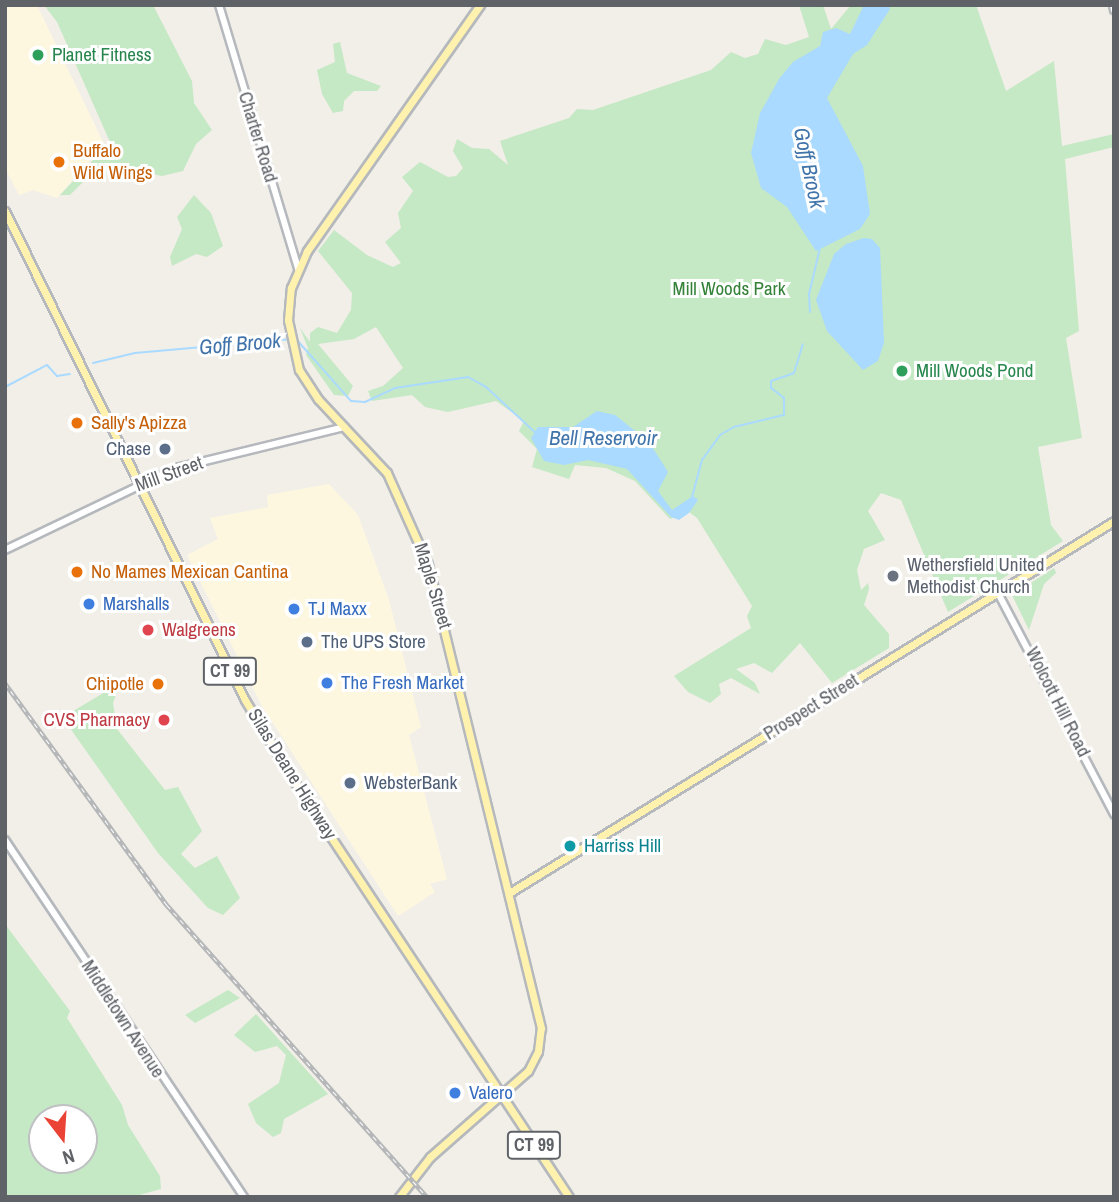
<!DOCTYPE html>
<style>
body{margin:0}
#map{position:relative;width:1119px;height:1202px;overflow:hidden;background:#f1efe8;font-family:"Archivo Narrow",sans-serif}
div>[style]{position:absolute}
.commercial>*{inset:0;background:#fef7e0}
.green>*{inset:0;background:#c5e8c5}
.water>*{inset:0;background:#aadaff}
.stream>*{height:2px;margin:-1px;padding:0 1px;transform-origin:1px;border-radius:1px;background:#aadaff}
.roads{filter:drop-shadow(2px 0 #b5b8bc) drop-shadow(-2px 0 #b5b8bc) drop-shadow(0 2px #b5b8bc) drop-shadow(0 -2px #b5b8bc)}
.minor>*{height:6px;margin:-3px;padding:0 3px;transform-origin:3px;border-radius:3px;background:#fff}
.major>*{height:7px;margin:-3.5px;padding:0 3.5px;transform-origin:3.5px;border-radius:3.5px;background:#fff2af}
.rail>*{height:4.5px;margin-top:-2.25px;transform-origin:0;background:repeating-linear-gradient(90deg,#fff 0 5px,#b6b7b8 0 10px);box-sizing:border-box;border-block:2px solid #b6b7b8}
.dots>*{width:19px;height:19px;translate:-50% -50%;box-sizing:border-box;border:4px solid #fff;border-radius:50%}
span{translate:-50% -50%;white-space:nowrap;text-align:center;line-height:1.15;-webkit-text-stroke:6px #fff;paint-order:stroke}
.shield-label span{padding:2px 5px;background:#fff;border:2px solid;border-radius:5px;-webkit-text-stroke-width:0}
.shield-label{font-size:18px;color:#5f6368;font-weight:700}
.leisure-label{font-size:19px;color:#27864d}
.left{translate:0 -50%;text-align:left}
.street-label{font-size:19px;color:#5f6368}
.food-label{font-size:19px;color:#c56008}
.right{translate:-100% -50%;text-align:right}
.park-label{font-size:19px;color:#348238}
.service-label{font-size:19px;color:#4e5e75}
.worship-label{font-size:19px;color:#5b616d}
.shop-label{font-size:19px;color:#366cbe}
.health-label{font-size:19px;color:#be3a42}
.culture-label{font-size:19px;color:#0d838f}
.water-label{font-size:21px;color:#4174aa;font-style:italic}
.frame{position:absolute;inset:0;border:7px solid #5f6368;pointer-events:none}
.north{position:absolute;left:28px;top:1104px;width:70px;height:70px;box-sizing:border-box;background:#fff;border:2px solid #bfc1c3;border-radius:50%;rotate:163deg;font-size:19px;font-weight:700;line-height:28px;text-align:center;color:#5f6368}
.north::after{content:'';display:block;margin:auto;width:24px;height:32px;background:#ea4335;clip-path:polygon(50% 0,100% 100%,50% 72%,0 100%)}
</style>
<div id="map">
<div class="commercial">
<i style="clip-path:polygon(5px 5px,37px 5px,104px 144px,57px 198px,33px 190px,19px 195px,5px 168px)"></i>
<i style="clip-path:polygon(329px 484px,358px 515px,389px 600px,421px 727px,409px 735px,447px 879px,430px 884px,435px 892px,398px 916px,262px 706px,187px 555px,218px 539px,210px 518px,268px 507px,267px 495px)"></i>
</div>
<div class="green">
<i style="clip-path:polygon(44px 5px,153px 5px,192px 81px,194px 103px,212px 130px,196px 144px,183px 171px,162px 176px,102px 163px,70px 195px,60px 195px,110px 142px,57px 22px)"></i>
<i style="clip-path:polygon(799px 5px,823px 5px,831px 29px,851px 5px,976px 5px,1006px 91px,1054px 61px,1062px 146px,1114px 134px,1114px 147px,1065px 159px,1079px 331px,1066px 338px,1082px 438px,1038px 447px,1051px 525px,1063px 541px,948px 612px,901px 500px,881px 493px,868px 511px,885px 540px,864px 549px,857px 570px,861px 590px,868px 583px,869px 589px,864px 605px,889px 634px,889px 648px,832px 683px,800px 643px,772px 673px,754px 663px,736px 669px,755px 683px,760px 694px,731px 678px,719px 684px,721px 694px,710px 703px,688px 692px,674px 676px,751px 628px,747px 616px,752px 606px,697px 518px,689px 512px,670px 519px,635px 481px,606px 468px,575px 465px,569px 479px,532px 467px,537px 449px,519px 431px,524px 421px,496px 401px,448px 412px,425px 407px,412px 395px,372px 401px,368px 391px,383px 386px,403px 368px,376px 327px,354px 339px,318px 344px,353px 386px,348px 396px,334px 395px,306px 355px,308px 348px,300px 328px,310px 342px,310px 333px,318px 327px,337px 333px,351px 310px,352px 293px,318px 251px,334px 230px,367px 255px,393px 267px,401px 263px,385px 242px,401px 228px,398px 213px,413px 191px,402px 177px,420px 162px,448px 177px,456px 176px,463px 168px,453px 151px,457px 139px,472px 148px,489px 149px,508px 165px,500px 141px,569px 118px,577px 109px,593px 110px,711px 70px,731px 52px,745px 58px,758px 54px,765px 39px,786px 45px,809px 37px)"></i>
<i style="clip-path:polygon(340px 42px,347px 73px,381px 86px,377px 91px,354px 91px,344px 101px,343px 111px,333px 113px,322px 94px,317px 70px,335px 62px,333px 44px)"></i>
<i style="clip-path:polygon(194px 195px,211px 213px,223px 246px,207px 257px,196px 254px,172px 266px,170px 257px,182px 229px,177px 217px)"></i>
<i style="clip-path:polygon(1054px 568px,1056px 573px,1044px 584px,1029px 630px,1012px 595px)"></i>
<i style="clip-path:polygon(120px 683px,113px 703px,117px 729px,165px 790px,178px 787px,202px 831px,181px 854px,195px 868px,217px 856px,240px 898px,223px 915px,208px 908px,158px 853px,65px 721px,65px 716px)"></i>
<i style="clip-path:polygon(evenodd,5px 924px,70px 1011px,67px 1018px,122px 1105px,128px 1125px,160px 1176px,161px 1189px,132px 1197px,5px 1197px,5px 924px,42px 1118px,84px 1118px,84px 1160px,42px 1160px,42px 1118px)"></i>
<i style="clip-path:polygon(228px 990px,240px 998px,195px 1023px,185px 1015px)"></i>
<i style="clip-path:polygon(256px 1014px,328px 1094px,284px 1119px,281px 1133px,273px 1137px,256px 1123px,248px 1104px,279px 1083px,286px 1055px,277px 1046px,255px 1052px,234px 1035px)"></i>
</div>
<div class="water">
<i style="clip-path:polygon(864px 5px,888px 5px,890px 9px,867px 45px,853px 54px,827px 98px,863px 166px,870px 214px,860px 229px,816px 251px,787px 207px,761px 188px,751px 153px,760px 113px,779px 79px,793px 62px,820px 46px,823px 32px,836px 28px,850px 34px)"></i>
<i style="clip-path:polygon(864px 238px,872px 239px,880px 248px,884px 343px,878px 361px,863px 370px,827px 331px,816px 300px,834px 254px,846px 244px)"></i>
<i style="clip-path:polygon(597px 411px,615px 415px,649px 442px,668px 472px,658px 491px,672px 510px,693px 496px,698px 500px,689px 513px,679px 520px,671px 517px,627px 469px,588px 460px,564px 465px,544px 461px,531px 438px,538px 427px,573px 427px)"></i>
</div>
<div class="stream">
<i style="left:810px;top:312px;width:18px;rotate:-93deg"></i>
<i style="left:809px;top:294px;width:47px;rotate:-76.6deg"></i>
<i style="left:296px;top:339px;width:83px;rotate:48.4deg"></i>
<i style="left:351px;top:401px;width:14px;rotate:4deg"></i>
<i style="left:365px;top:402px;width:33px;rotate:-25deg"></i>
<i style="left:395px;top:388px;width:74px;rotate:-8.6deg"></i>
<i style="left:468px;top:377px;width:21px;rotate:29deg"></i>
<i style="left:486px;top:387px;width:69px;rotate:42.7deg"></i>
<i style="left:93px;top:363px;width:43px;rotate:-13.4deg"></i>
<i style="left:135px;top:353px;width:157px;rotate:-5.1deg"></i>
<i style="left:5px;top:387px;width:47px;rotate:-27.6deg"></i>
<i style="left:47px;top:365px;width:15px;rotate:48deg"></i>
<i style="left:57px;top:376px;width:13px;rotate:-9deg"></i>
<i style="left:692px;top:497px;width:38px;rotate:-75deg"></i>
<i style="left:702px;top:460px;width:31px;rotate:-54deg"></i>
<i style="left:720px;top:435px;width:16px;rotate:-30deg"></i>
<i style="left:734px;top:427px;width:51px;rotate:-13.5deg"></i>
<i style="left:784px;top:415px;width:17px;rotate:-90deg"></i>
<i style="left:784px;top:398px;width:16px;rotate:-142deg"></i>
<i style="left:771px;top:388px;width:7px;rotate:-90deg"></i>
<i style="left:771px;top:381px;width:24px;rotate:-19deg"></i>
<i style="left:794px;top:373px;width:30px;rotate:-73deg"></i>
</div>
<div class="roads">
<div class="minor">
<i style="left:219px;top:5px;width:276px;rotate:73.3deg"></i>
<i style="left:1113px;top:5px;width:5px;rotate:79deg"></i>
<i style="left:5px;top:550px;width:190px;rotate:-25.6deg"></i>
<i style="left:176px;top:468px;width:173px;rotate:-13.7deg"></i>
<i style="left:998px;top:593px;width:250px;rotate:62.3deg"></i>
<i style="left:5px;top:840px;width:430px;rotate:56.2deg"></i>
</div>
<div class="major">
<i style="left:5px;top:211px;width:545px;rotate:63.86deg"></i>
<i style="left:245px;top:700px;width:91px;rotate:58.9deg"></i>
<i style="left:292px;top:778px;width:502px;rotate:56.53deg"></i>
<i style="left:509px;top:893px;width:710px;rotate:-31.59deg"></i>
<i style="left:399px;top:1197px;width:51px;rotate:-52.2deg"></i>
<i style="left:430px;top:1157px;width:130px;rotate:-41.3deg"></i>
<i style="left:528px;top:1071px;width:22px;rotate:-63deg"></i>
<i style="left:538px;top:1051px;width:23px;rotate:-83deg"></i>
<i style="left:541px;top:1028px;width:477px;rotate:-103.7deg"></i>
<i style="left:428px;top:565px;width:101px;rotate:-114deg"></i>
<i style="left:387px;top:473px;width:101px;rotate:-133deg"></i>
<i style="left:318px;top:399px;width:35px;rotate:-123deg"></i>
<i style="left:299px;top:370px;width:51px;rotate:-102.4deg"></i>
<i style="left:288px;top:320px;width:32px;rotate:-85deg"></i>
<i style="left:291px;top:288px;width:40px;rotate:-66.6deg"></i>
<i style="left:307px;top:251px;width:301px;rotate:-54.9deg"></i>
</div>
</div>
<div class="rail">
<i style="left:5px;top:683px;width:275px;rotate:53.9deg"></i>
<i style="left:167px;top:905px;width:391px;rotate:48.3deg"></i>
</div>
<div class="dots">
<i style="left:38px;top:55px;background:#2e9e5b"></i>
<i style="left:59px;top:162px;background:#e8710a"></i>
<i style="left:902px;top:371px;background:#2e9e5b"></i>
<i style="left:77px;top:423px;background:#e8710a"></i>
<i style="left:165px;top:449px;background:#5c6f8a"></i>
<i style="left:77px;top:572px;background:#e8710a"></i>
<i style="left:893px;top:576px;background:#6b7280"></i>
<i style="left:89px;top:604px;background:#3f7fe0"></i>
<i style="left:294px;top:609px;background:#3f7fe0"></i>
<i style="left:148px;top:630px;background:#e0444e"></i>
<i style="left:307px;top:642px;background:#5c6f8a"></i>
<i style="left:327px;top:683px;background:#3f7fe0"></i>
<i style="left:158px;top:684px;background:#e8710a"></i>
<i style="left:164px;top:720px;background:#e0444e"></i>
<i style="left:350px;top:783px;background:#5c6f8a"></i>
<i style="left:570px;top:846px;background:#0f9aa8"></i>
<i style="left:455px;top:1093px;background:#3f7fe0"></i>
</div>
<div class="shield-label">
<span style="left:230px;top:671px">CT 99</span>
<span style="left:534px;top:1145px">CT 99</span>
</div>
<div class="leisure-label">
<span class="left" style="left:52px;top:55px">Planet Fitness</span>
<span class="left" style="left:916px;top:371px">Mill Woods Pond</span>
</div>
<div class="street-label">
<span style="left:258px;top:137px;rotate:73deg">Charter Road</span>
<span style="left:169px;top:474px;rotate:-20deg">Mill Street</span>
<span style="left:433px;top:586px;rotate:73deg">Maple Street</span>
<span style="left:1058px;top:702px;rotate:63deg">Wolcott Hill Road</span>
<span style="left:811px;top:707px;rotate:-32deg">Prospect Street</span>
<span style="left:292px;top:774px;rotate:58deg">Silas Deane Highway</span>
<span style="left:123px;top:1019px;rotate:57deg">Middletown Avenue</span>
</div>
<div class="food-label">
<span class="left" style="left:73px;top:162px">Buffalo<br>Wild Wings</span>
<span class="left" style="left:91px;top:423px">Sally's Apizza</span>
<span class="left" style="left:91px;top:572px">No Mames Mexican Cantina</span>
<span class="right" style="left:144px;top:684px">Chipotle</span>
</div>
<div class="park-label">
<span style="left:729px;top:289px">Mill Woods Park</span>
</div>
<div class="service-label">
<span class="right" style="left:151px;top:449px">Chase</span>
<span class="left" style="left:321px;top:642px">The UPS Store</span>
<span class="left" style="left:364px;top:783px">WebsterBank</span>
</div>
<div class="worship-label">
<span class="left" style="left:907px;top:576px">Wethersfield United<br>Methodist Church</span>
</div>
<div class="shop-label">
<span class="left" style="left:103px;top:604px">Marshalls</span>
<span class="left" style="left:308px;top:609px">TJ Maxx</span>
<span class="left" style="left:341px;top:683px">The Fresh Market</span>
<span class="left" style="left:469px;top:1093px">Valero</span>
</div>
<div class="health-label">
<span class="left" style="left:162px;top:630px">Walgreens</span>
<span class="right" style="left:150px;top:720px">CVS Pharmacy</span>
</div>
<div class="culture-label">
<span class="left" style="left:584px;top:846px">Harriss Hill</span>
</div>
<div class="water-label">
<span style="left:809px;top:168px;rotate:78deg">Goff Brook</span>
<span style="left:240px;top:344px;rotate:-5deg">Goff Brook</span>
<span style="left:603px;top:438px">Bell Reservoir</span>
</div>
<div class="frame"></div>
<div class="north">N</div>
</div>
